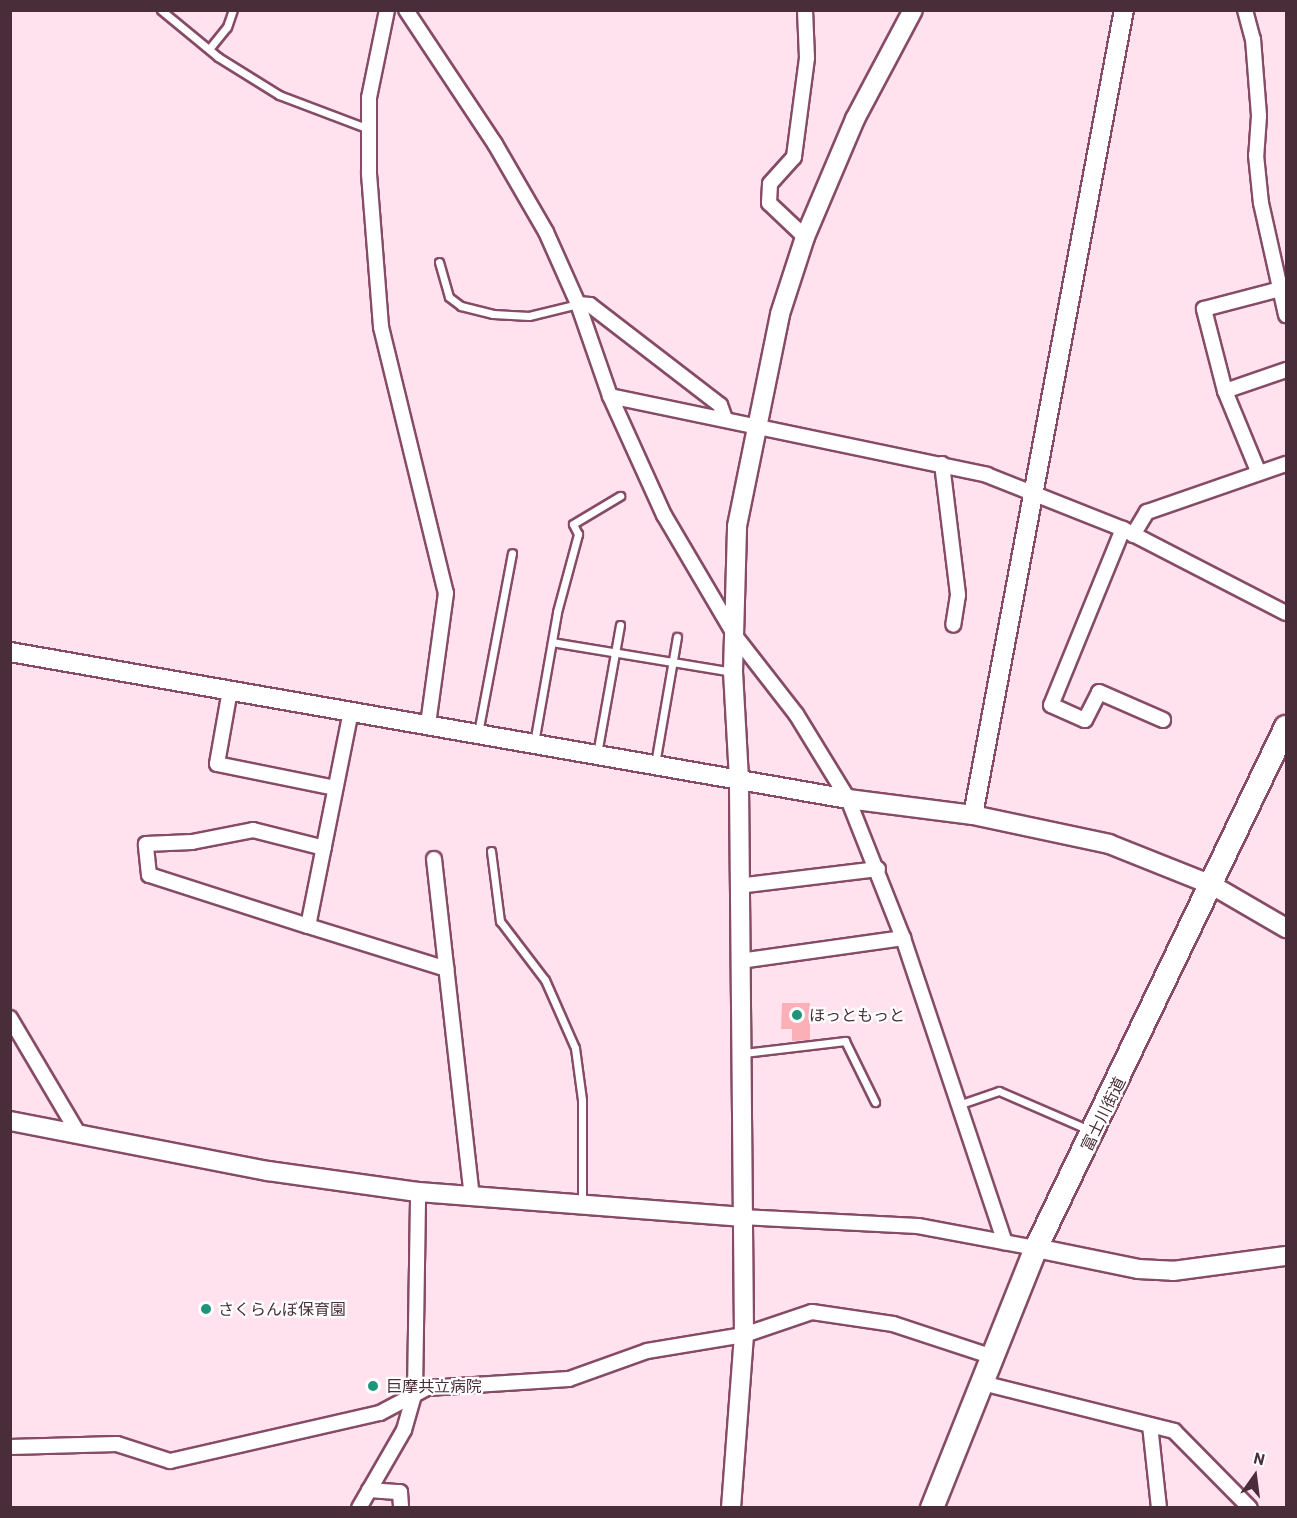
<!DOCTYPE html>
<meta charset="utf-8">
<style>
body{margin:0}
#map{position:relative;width:1297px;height:1518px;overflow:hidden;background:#ffe2ed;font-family:Barlow,"Noto Sans JP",sans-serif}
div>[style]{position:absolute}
.building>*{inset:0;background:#fbb0b8}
.roads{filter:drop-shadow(2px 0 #864b66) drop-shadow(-2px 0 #864b66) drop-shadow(0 2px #864b66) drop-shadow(0 -2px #864b66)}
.service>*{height:7px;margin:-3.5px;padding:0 3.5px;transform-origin:3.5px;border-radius:3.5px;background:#fff}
.minor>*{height:14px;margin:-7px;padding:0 7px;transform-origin:7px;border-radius:7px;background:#fff}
.tertiary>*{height:18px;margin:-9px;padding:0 9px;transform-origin:9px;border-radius:9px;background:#fff}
.primary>*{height:22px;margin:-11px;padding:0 11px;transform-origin:11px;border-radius:11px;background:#fff}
.dots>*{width:16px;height:16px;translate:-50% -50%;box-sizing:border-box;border:3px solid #fff;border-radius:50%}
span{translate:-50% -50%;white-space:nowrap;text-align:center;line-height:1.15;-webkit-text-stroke:4.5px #fff;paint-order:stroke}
.poi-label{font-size:16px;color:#492e39}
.left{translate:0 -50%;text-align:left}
.street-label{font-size:16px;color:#492e39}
.frame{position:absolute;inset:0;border:12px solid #492e39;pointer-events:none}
.north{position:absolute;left:1225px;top:1446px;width:60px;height:60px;-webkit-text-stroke:4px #fff;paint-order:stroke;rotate:14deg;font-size:16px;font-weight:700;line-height:24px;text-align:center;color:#492e39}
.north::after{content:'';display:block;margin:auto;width:21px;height:27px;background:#492e39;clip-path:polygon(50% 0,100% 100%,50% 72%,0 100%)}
</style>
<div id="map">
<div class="building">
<i style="clip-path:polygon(782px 1003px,810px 1003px,810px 1040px,792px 1041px,792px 1029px,781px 1029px)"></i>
</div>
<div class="roads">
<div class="service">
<i style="left:161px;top:10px;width:74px;rotate:39.5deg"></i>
<i style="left:218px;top:57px;width:72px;rotate:31.9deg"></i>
<i style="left:279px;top:95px;width:96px;rotate:20.7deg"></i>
<i style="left:209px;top:49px;width:28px;rotate:-51deg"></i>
<i style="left:227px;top:27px;width:18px;rotate:-71deg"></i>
<i style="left:439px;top:262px;width:36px;rotate:74deg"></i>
<i style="left:449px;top:297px;width:15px;rotate:37deg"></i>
<i style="left:461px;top:306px;width:33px;rotate:14deg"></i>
<i style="left:493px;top:314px;width:36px;rotate:3deg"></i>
<i style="left:529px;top:316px;width:50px;rotate:-13.8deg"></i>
<i style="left:552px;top:642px;width:183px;rotate:9.4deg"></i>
<i style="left:478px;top:733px;width:183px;rotate:-79.3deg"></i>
<i style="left:534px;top:743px;width:133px;rotate:-80deg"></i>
<i style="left:557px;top:612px;width:81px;rotate:-74.9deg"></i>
<i style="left:578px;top:534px;width:11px;rotate:-117deg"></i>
<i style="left:573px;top:524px;width:55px;rotate:-30.8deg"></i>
<i style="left:597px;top:754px;width:131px;rotate:-79.9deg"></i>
<i style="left:655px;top:764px;width:129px;rotate:-80.2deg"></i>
<i style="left:491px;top:851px;width:71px;rotate:82.7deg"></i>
<i style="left:500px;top:921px;width:74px;rotate:52.7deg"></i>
<i style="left:545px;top:980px;width:74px;rotate:66.2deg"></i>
<i style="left:575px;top:1048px;width:52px;rotate:82.3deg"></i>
<i style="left:582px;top:1100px;width:103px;rotate:90deg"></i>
<i style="left:744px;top:1053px;width:102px;rotate:-6.8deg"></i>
<i style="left:845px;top:1041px;width:68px;rotate:63.8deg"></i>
<i style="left:961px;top:1104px;width:40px;rotate:-18.9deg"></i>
<i style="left:999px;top:1091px;width:98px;rotate:23.4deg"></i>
</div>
<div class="minor">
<i style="left:387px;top:10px;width:90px;rotate:101.6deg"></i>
<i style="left:369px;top:98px;width:76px;rotate:90deg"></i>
<i style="left:369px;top:174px;width:153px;rotate:85.5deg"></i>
<i style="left:381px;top:327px;width:274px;rotate:76.3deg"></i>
<i style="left:446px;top:593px;width:132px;rotate:97.8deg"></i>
<i style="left:406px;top:10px;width:161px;rotate:56.4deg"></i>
<i style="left:495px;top:144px;width:102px;rotate:59.9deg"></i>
<i style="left:546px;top:232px;width:79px;rotate:66deg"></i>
<i style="left:578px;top:304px;width:97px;rotate:70.8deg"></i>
<i style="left:610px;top:396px;width:131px;rotate:65.6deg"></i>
<i style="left:664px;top:515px;width:142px;rotate:59.5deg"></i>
<i style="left:736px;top:637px;width:98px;rotate:52.1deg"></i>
<i style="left:796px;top:714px;width:100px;rotate:58.5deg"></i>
<i style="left:848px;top:799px;width:149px;rotate:68.4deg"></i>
<i style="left:903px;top:938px;width:321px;rotate:71.5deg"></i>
<i style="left:805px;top:10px;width:48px;rotate:87.6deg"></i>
<i style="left:807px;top:58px;width:100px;rotate:97.5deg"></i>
<i style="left:794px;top:157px;width:36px;rotate:132deg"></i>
<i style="left:770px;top:184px;width:19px;rotate:93deg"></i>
<i style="left:769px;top:203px;width:50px;rotate:43.4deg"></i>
<i style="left:1245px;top:10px;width:30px;rotate:75deg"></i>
<i style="left:1253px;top:39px;width:77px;rotate:85.5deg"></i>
<i style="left:1259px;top:116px;width:39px;rotate:94deg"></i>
<i style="left:1256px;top:155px;width:48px;rotate:84.1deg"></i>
<i style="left:1261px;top:203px;width:115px;rotate:77.4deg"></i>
<i style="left:578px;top:304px;width:12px;rotate:5deg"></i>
<i style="left:590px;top:305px;width:164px;rotate:37.6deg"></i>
<i style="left:720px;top:405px;width:15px;rotate:70deg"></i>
<i style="left:1225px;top:391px;width:65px;rotate:-19deg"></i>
<i style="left:610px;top:396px;width:385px;rotate:11.8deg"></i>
<i style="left:987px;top:475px;width:146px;rotate:21.7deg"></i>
<i style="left:1123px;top:529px;width:183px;rotate:27.3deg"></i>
<i style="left:942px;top:464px;width:132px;rotate:83deg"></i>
<i style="left:958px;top:595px;width:30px;rotate:99deg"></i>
<i style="left:1258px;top:471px;width:87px;rotate:-112.4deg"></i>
<i style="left:1225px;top:391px;width:85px;rotate:-104.4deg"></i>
<i style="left:1204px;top:309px;width:79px;rotate:-14.7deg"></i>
<i style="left:1123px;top:529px;width:190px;rotate:112.2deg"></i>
<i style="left:1051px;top:705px;width:37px;rotate:24deg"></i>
<i style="left:1085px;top:720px;width:31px;rotate:-63deg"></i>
<i style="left:1099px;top:692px;width:70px;rotate:23.6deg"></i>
<i style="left:1133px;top:535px;width:27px;rotate:-59deg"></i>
<i style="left:1147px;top:512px;width:147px;rotate:-19.1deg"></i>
<i style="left:230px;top:690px;width:75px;rotate:100deg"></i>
<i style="left:217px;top:764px;width:120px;rotate:11.5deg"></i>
<i style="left:351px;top:711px;width:219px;rotate:101.3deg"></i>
<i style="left:308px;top:926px;width:145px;rotate:17.2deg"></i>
<i style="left:434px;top:859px;width:341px;rotate:83.6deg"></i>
<i style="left:738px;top:886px;width:141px;rotate:-6.9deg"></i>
<i style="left:308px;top:926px;width:167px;rotate:-162.2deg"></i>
<i style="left:149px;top:875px;width:31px;rotate:-96deg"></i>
<i style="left:146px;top:844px;width:46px;rotate:-2.5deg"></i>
<i style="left:192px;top:842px;width:62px;rotate:-11.1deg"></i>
<i style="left:253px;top:830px;width:73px;rotate:14.2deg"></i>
<i style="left:740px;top:961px;width:165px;rotate:-8deg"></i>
<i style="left:10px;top:1018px;width:134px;rotate:59.4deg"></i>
<i style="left:741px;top:1217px;width:177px;rotate:2.9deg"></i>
<i style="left:918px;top:1226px;width:120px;rotate:10.6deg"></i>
<i style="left:982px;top:1383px;width:198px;rotate:14deg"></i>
<i style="left:1174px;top:1431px;width:108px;rotate:45.4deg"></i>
<i style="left:1150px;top:1425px;width:83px;rotate:83.8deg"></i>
<i style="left:10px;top:1447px;width:107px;rotate:-1.6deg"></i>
<i style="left:117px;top:1444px;width:56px;rotate:17.8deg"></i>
<i style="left:170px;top:1461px;width:215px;rotate:-12.9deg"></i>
<i style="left:380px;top:1413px;width:53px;rotate:-28deg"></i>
<i style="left:427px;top:1388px;width:142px;rotate:-3.6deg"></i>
<i style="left:569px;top:1379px;width:83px;rotate:-19.7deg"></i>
<i style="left:647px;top:1351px;width:98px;rotate:-9.4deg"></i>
<i style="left:744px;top:1335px;width:72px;rotate:-18.7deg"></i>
<i style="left:812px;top:1312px;width:82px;rotate:8.4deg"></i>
<i style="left:893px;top:1324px;width:105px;rotate:18.3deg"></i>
<i style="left:369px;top:1490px;width:31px;rotate:4deg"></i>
<i style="left:400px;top:1492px;width:16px;rotate:86deg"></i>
<i style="left:359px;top:1508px;width:90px;rotate:-60deg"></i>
<i style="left:404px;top:1430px;width:40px;rotate:-74deg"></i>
<i style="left:415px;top:1392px;width:200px;rotate:-89.1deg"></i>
</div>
<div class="tertiary">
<i style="left:10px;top:652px;width:851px;rotate:9.95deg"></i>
<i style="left:848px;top:799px;width:126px;rotate:7.3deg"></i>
<i style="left:973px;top:815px;width:139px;rotate:12deg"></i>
<i style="left:1109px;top:844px;width:111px;rotate:21.7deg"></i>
<i style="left:1212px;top:885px;width:86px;rotate:30.2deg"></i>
<i style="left:973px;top:815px;width:819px;rotate:-79.38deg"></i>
<i style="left:10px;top:1121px;width:263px;rotate:11deg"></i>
<i style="left:268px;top:1171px;width:151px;rotate:8deg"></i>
<i style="left:418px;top:1192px;width:324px;rotate:4.4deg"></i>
<i style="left:1036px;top:1248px;width:104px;rotate:11.6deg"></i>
<i style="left:1138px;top:1269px;width:35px;rotate:3deg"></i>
<i style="left:1173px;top:1271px;width:114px;rotate:-7.6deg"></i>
<i style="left:731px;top:1508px;width:173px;rotate:-85.7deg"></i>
<i style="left:744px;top:1335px;width:556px;rotate:-90.52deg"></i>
<i style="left:739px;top:779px;width:107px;rotate:-93.2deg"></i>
<i style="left:733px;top:672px;width:146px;rotate:-88.4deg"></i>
<i style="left:737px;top:526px;width:216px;rotate:-78.5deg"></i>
<i style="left:780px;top:314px;width:81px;rotate:-72deg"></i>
<i style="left:805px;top:237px;width:128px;rotate:-67deg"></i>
<i style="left:855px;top:119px;width:123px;rotate:-62deg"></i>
</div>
<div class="primary">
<i style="left:932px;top:1508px;width:280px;rotate:-68.2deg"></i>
<i style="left:1036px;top:1248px;width:578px;rotate:-64.37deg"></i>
</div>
</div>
<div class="dots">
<i style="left:797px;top:1015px;background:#1e9478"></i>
<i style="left:206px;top:1309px;background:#1e9478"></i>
<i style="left:373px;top:1386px;background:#1e9478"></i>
</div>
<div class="poi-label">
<span class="left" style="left:809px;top:1015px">ほっともっと</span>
<span class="left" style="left:218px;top:1309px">さくらんぼ保育園</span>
<span class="left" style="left:386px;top:1386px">巨摩共立病院</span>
</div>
<div class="street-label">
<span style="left:1103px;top:1114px;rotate:-64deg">富士川街道</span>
</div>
<div class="frame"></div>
<div class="north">N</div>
</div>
